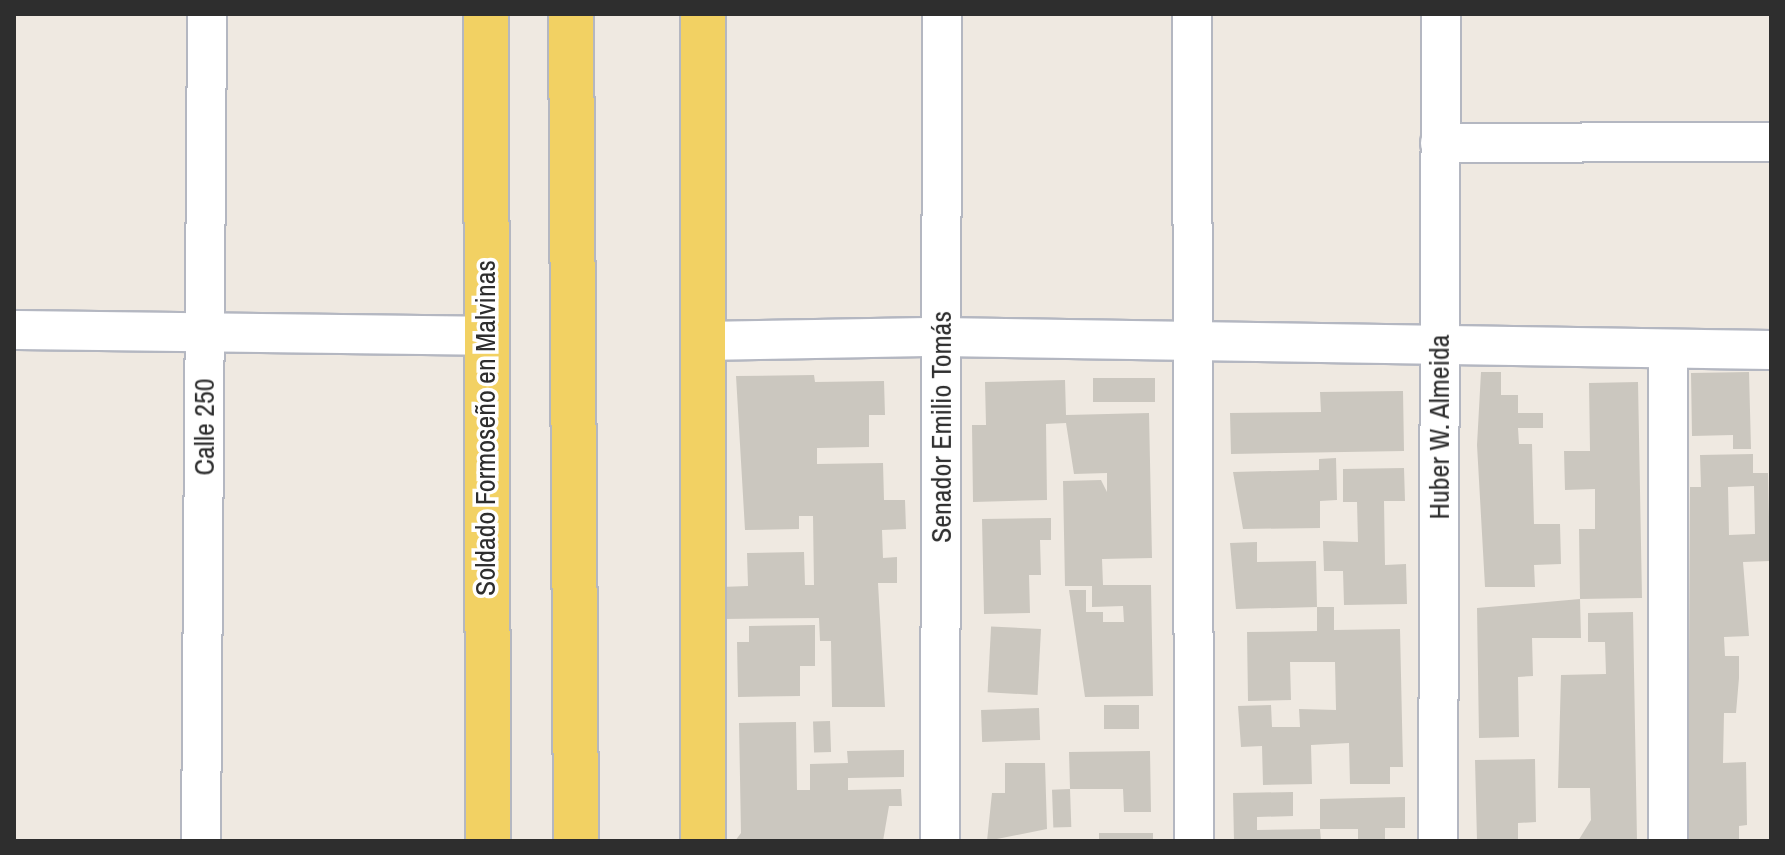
<!DOCTYPE html>
<meta charset="utf-8">
<style>
body{margin:0}
#map{position:relative;width:1785px;height:855px;overflow:hidden;background:#efe9e1;font-family:"Archivo Narrow",sans-serif}
div>[style]{position:absolute}
.building>*{inset:0;background:#cbc7bf;transform-origin:0 0}
.roads{filter:drop-shadow(2px 0 #b4b7c1) drop-shadow(-2px 0 #b4b7c1) drop-shadow(0 2px #b4b7c1) drop-shadow(0 -2px #b4b7c1)}
.minor>*{height:38px;margin:-19px;padding:0 19px;transform-origin:19px;border-radius:19px;background:#fff}
.major>*{height:44px;margin:-22px;padding:0 22px;transform-origin:22px;border-radius:22px;background:#f2d163}
span{translate:-50% -50%;white-space:nowrap;text-align:center;line-height:1.15;-webkit-text-stroke:7px #fff;paint-order:stroke}
.street-label{font-size:28px;color:#2e2e2e}
.frame{position:absolute;inset:0;border:16px solid #2e2e2e;pointer-events:none}
</style>
<div id="map">
<div class="building">
<i style="clip-path:polygon(1481px 372px,1501px 372px,1501px 395px,1518px 395px,1518px 413px,1543px 413px,1543px 428px,1518px 428px,1519px 444px,1532px 444px,1534px 524px,1560px 524px,1561px 564px,1534px 565px,1535px 587px,1485px 587px,1477px 445px)"></i>
<i style="clip-path:polygon(1749px 372px,1751px 449px,1733px 449px,1733px 435px,1692px 436px,1691px 373px)"></i>
<i style="clip-path:polygon(814px 375px,815px 382px,884px 381px,885px 415px,869px 415px,869px 447px,817px 448px,817px 464px,883px 463px,884px 500px,905px 500px,906px 529px,882px 530px,883px 558px,897px 557px,897px 583px,878px 583px,885px 707px,832px 707px,831px 641px,820px 641px,819px 618px,722px 619px,721px 587px,748px 586px,747px 553px,804px 552px,805px 585px,814px 585px,813px 516px,799px 516px,799px 529px,745px 530px,736px 376px)"></i>
<i style="left:1155px;top:378px;width:24px;height:62px;rotate:90deg"></i>
<i style="clip-path:polygon(1065px 380px,1066px 415px,1149px 413px,1152px 558px,1102px 559px,1103px 585px,1151px 585px,1153px 696px,1085px 697px,1069px 590px,1086px 590px,1086px 612px,1103px 612px,1103px 622px,1124px 622px,1123px 606px,1092px 607px,1092px 586px,1065px 586px,1063px 481px,1101px 480px,1107px 492px,1107px 473px,1074px 474px,1066px 423px,1046px 424px,1047px 500px,973px 502px,972px 425px,986px 425px,985px 382px)"></i>
<i style="clip-path:polygon(1638px 382px,1642px 598px,1580px 599px,1579px 529px,1595px 529px,1595px 489px,1565px 490px,1564px 451px,1590px 451px,1589px 383px)"></i>
<i style="clip-path:polygon(1403px 391px,1404px 451px,1231px 454px,1230px 413px,1321px 412px,1320px 392px)"></i>
<i style="clip-path:polygon(evenodd,1753px 454px,1753px 473px,1768px 473px,1770px 561px,1743px 562px,1749px 636px,1724px 637px,1725px 656px,1739px 656px,1739px 678px,1736px 713px,1724px 713px,1723px 763px,1746px 762px,1747px 825px,1739px 826px,1739px 841px,1688px 841px,1690px 487px,1701px 487px,1700px 455px,1753px 454px,1754px 486px,1755px 534px,1729px 535px,1728px 487px,1754px 486px)"></i>
<i style="clip-path:polygon(1336px 458px,1337px 500px,1320px 501px,1320px 528px,1243px 529px,1233px 472px,1319px 470px,1319px 459px)"></i>
<i style="clip-path:polygon(1404px 468px,1405px 501px,1384px 501px,1385px 565px,1406px 564px,1407px 604px,1344px 605px,1343px 571px,1324px 571px,1323px 541px,1358px 542px,1357px 502px,1343px 502px,1343px 469px)"></i>
<i style="clip-path:polygon(1051px 518px,1051px 540px,1040px 540px,1041px 575px,1029px 575px,1030px 613px,984px 614px,982px 519px)"></i>
<i style="clip-path:polygon(1257px 542px,1257px 562px,1316px 561px,1317px 607px,1236px 609px,1230px 543px)"></i>
<i style="clip-path:polygon(1580px 599px,1581px 638px,1532px 638px,1533px 676px,1518px 677px,1519px 737px,1479px 738px,1477px 608px)"></i>
<i style="clip-path:polygon(1317px 607px,1334px 607px,1334px 630px,1400px 629px,1403px 767px,1390px 767px,1390px 784px,1350px 784px,1349px 743px,1311px 745px,1312px 784px,1263px 785px,1262px 746px,1241px 747px,1238px 706px,1271px 705px,1272px 727px,1300px 727px,1299px 709px,1336px 710px,1335px 662px,1290px 662px,1291px 700px,1248px 701px,1247px 632px,1317px 631px)"></i>
<i style="clip-path:polygon(1633px 612px,1637px 841px,1578px 841px,1591px 820px,1590px 788px,1558px 788px,1561px 675px,1606px 674px,1605px 642px,1588px 642px,1588px 613px)"></i>
<i style="clip-path:polygon(815px 625px,815px 666px,800px 666px,800px 696px,738px 697px,737px 642px,749px 642px,749px 626px)"></i>
<i style="left:1041px;top:629px;width:66px;height:50px;rotate:93deg"></i>
<i style="left:1139px;top:705px;width:24px;height:35px;rotate:90deg"></i>
<i style="left:1039px;top:708px;width:32px;height:58px;rotate:88deg"></i>
<i style="left:830px;top:721px;width:31px;height:17px;rotate:88deg"></i>
<i style="clip-path:polygon(796px 722px,797px 790px,810px 790px,810px 764px,848px 763px,847px 751px,904px 750px,904px 777px,848px 778px,848px 790px,901px 789px,902px 806px,889px 806px,883px 841px,735px 841px,741px 833px,739px 723px)"></i>
<i style="clip-path:polygon(1150px 751px,1151px 812px,1124px 812px,1123px 789px,1070px 789px,1069px 752px)"></i>
<i style="clip-path:polygon(1535px 759px,1536px 822px,1518px 823px,1518px 841px,1477px 841px,1475px 760px)"></i>
<i style="clip-path:polygon(1005px 763px,1045px 763px,1047px 829px,987px 841px,992px 793px,1005px 793px)"></i>
<i style="left:1070px;top:789px;width:38px;height:18px;rotate:88deg"></i>
<i style="clip-path:polygon(1293px 792px,1293px 816px,1257px 817px,1257px 830px,1320px 829px,1321px 841px,1234px 841px,1233px 793px)"></i>
<i style="clip-path:polygon(1405px 797px,1405px 828px,1385px 828px,1385px 841px,1358px 841px,1358px 829px,1320px 829px,1320px 799px)"></i>
<i style="left:1153px;top:833px;width:8px;height:54px;rotate:90deg"></i>
</div>
<div class="roads">
<div class="minor">
<i style="left:1192px;top:14px;width:827px;rotate:89.86deg"></i>
<i style="left:1440px;top:143px;width:331px;rotate:-0.2deg"></i>
<i style="left:14px;top:330px;width:470px;rotate:0.7deg"></i>
<i style="left:703px;top:341px;width:238px;rotate:-1deg"></i>
<i style="left:941px;top:337px;width:830px;rotate:0.9deg"></i>
<i style="left:201px;top:841px;width:827px;rotate:-89.58deg"></i>
<i style="left:940px;top:841px;width:827px;rotate:-89.86deg"></i>
<i style="left:1438px;top:841px;width:827px;rotate:-89.79deg"></i>
<i style="left:1668px;top:841px;width:491px;rotate:-90deg"></i>
</div>
<div class="major">
<i style="left:486px;top:14px;width:827px;rotate:89.86deg"></i>
<i style="left:571px;top:14px;width:827px;rotate:89.65deg"></i>
<i style="left:703px;top:14px;width:827px;rotate:90deg"></i>
</div>
</div>
<div class="street-label">
<span style="left:204px;top:427px;rotate:-90deg">Calle 250</span>
<span style="left:941px;top:427px;rotate:-90deg">Senador Emilio Tomás</span>
<span style="left:1439px;top:427px;rotate:-90deg">Huber W. Almeida</span>
<span style="left:485px;top:428px;rotate:-90deg">Soldado Formoseño en Malvinas</span>
</div>
<div class="frame"></div>
</div>
